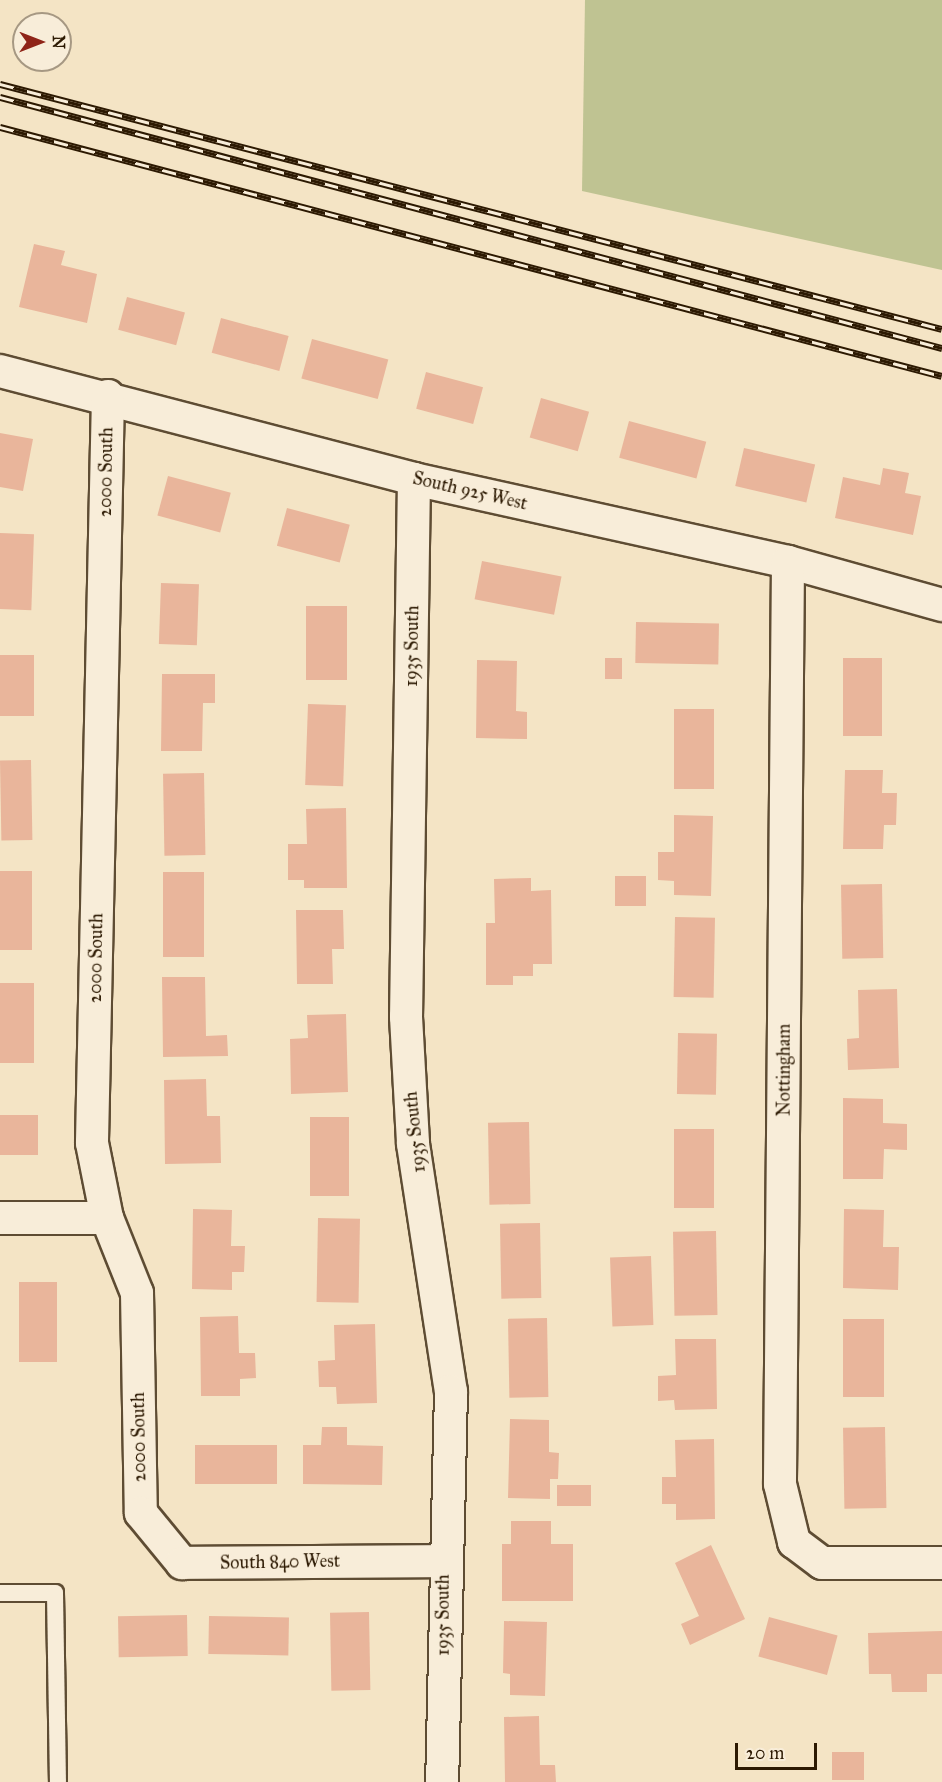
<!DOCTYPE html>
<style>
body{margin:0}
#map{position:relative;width:942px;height:1782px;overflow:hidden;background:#f4e4c5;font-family:"IM FELL Great Primer",serif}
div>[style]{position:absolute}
.green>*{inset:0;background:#bfc392}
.building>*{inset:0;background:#e9b59b;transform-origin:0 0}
.roads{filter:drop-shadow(2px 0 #5e4c33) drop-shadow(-2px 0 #5e4c33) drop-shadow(0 2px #5e4c33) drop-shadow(0 -2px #5e4c33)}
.lane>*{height:16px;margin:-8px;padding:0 8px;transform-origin:8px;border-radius:8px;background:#f8edd9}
.street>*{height:32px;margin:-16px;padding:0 16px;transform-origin:16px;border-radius:16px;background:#f8edd9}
.rail>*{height:7px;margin-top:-3.5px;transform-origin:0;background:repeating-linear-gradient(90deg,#f8edd9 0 14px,#2c1902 0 28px);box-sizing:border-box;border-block:2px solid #2c1902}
span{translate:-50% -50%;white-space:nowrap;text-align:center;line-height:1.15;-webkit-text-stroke:4.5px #f8edd9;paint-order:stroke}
.street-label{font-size:18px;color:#2c1902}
.north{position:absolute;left:12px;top:12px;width:60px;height:60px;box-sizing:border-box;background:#f8edd9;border:2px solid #a69883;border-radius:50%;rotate:90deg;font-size:16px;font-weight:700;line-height:24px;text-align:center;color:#2c1902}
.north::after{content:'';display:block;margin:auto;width:21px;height:27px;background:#8f2418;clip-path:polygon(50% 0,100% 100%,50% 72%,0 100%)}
.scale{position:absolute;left:735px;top:1743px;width:82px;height:27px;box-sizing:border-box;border:3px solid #2c1902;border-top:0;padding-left:8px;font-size:18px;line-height:21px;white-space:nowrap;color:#2c1902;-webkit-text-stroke:4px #f8edd9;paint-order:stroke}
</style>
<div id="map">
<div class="green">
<i style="clip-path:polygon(585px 0,942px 0,942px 270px,582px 191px)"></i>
</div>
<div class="building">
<i style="clip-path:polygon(34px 244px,65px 251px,61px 265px,97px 274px,87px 323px,19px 307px)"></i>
<i style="left:127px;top:297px;width:60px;height:34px;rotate:15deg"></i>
<i style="left:221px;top:318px;width:70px;height:36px;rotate:15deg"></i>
<i style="left:312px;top:339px;width:79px;height:41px;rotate:15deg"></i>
<i style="left:426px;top:372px;width:59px;height:38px;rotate:15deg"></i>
<i style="left:541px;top:398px;width:50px;height:41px;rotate:16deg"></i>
<i style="left:629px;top:421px;width:80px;height:38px;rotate:15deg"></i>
<i style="clip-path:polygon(0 433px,33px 439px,23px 491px,0 487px)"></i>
<i style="left:744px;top:448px;width:73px;height:39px;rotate:13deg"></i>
<i style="clip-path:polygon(883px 468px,909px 473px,905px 493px,921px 496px,913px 535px,835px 518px,843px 477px,880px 485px)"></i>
<i style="left:168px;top:476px;width:65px;height:41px;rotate:15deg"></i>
<i style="left:287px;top:508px;width:65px;height:39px;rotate:15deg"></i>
<i style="left:0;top:533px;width:34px;height:76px;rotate:2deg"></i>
<i style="left:482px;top:561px;width:81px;height:39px;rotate:11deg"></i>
<i style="left:161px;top:583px;width:38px;height:61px;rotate:2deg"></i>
<i style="left:306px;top:606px;width:41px;height:74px"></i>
<i style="left:636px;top:622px;width:83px;height:41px;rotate:1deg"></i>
<i style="left:0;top:655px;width:34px;height:61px"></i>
<i style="left:605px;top:658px;width:17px;height:21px"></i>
<i style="left:843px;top:658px;width:39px;height:78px"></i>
<i style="clip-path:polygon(477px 660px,517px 661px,516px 711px,527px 712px,527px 739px,476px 738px)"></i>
<i style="clip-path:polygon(162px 674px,215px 674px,215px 703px,203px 703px,202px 751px,161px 751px)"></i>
<i style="left:308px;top:704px;width:38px;height:81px;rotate:2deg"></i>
<i style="left:674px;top:709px;width:40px;height:80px"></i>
<i style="left:31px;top:760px;width:80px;height:31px;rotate:89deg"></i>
<i style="clip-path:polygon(845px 770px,883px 770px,882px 793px,897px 793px,896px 825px,884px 825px,883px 849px,843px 849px)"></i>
<i style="left:204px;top:773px;width:82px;height:41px;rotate:89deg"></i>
<i style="clip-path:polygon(346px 808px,347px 888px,304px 888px,304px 880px,288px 880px,288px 844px,307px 844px,306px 809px)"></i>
<i style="clip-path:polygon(674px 815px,713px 816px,711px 896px,674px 895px,674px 881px,658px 880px,658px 852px,674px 852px)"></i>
<i style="left:0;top:871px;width:32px;height:79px"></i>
<i style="left:163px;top:872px;width:41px;height:85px"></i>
<i style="left:615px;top:876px;width:31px;height:30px"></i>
<i style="clip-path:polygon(531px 878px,531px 891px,551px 890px,552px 964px,533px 964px,533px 976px,513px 976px,513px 985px,486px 985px,486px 923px,495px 923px,494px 879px)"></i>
<i style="left:882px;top:884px;width:74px;height:41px;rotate:89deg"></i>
<i style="clip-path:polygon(296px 910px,343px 910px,344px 949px,332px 949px,333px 984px,297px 984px)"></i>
<i style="left:675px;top:917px;width:40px;height:80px;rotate:1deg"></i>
<i style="clip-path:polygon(162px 977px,205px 977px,206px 1036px,227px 1035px,228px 1056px,163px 1057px)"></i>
<i style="left:0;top:983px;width:34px;height:80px"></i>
<i style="clip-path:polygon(897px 989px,899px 1068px,848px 1070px,847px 1039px,859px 1038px,858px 990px)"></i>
<i style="clip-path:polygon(346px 1014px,348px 1092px,291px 1094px,290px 1039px,308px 1038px,307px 1015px)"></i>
<i style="left:678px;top:1033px;width:39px;height:61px;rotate:1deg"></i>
<i style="clip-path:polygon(206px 1079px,207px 1116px,220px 1116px,221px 1163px,165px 1164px,164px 1080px)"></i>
<i style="clip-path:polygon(843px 1098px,883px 1099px,883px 1123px,907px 1124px,907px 1150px,884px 1149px,883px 1179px,843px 1179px)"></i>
<i style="left:0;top:1115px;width:38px;height:40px"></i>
<i style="left:310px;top:1117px;width:39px;height:79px"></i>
<i style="left:529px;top:1122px;width:82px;height:41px;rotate:89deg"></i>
<i style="left:674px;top:1129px;width:40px;height:79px"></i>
<i style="clip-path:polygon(193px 1209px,232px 1210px,231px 1246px,245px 1246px,244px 1272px,232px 1272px,232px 1290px,192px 1289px)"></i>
<i style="clip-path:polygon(844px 1209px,884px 1210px,883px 1247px,899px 1247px,898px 1290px,843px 1288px)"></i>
<i style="left:318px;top:1218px;width:42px;height:84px;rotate:1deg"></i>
<i style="left:540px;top:1223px;width:75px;height:40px;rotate:89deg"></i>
<i style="left:716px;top:1231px;width:84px;height:43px;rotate:89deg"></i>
<i style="left:651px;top:1256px;width:69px;height:41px;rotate:88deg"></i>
<i style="left:19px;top:1282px;width:38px;height:80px"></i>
<i style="clip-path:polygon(238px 1316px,239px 1353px,255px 1353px,256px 1378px,240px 1379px,240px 1396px,201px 1396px,200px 1317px)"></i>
<i style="left:547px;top:1318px;width:79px;height:39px;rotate:89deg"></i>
<i style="left:843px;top:1319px;width:41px;height:78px"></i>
<i style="clip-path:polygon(375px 1324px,377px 1403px,337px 1404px,336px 1387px,319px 1387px,318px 1361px,335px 1360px,334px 1325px)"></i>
<i style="clip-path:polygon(675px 1339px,716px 1339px,717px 1409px,675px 1410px,674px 1400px,658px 1401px,658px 1376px,676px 1375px)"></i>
<i style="clip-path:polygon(510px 1419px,549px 1420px,549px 1452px,559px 1453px,558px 1479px,550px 1479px,550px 1499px,508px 1498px)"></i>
<i style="clip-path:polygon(322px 1427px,347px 1427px,347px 1445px,383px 1446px,382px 1485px,303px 1484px,303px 1445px,321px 1445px)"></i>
<i style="left:885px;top:1427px;width:81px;height:42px;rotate:89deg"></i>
<i style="clip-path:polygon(714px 1439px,715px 1519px,676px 1520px,676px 1504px,662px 1504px,662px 1477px,676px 1477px,675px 1440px)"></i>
<i style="left:195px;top:1445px;width:82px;height:39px"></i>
<i style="left:591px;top:1485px;width:21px;height:34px;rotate:90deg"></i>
<i style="clip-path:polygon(511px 1521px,551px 1521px,551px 1544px,573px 1544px,573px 1601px,502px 1601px,502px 1544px,511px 1544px)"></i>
<i style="clip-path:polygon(711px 1545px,745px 1619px,690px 1645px,681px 1624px,699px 1616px,675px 1563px)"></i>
<i style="left:369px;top:1612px;width:78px;height:39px;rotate:89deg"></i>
<i style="left:187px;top:1615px;width:41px;height:69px;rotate:89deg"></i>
<i style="left:209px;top:1616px;width:80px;height:38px;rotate:1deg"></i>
<i style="left:769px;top:1617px;width:71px;height:41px;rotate:15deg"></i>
<i style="clip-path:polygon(504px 1621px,547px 1622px,545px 1696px,510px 1695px,510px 1674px,503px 1673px)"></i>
<i style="clip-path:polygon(942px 1631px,942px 1674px,927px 1674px,927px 1692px,892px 1692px,891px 1674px,869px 1674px,868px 1633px)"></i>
<i style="clip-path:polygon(539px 1716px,540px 1765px,555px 1765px,556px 1782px,505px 1782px,504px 1717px)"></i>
<i style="left:864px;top:1752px;width:28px;height:32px;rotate:90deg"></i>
</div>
<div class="roads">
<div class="lane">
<i style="left:0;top:1593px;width:55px"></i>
<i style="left:55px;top:1593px;width:189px;rotate:89.1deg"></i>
</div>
<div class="street">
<i style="left:0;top:371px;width:428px;rotate:14.6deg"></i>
<i style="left:414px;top:479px;width:383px;rotate:12.5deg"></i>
<i style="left:788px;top:562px;width:160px;rotate:15.6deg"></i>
<i style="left:108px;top:396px;width:747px;rotate:91.23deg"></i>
<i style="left:92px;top:1143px;width:76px;rotate:78.7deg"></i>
<i style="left:107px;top:1218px;width:81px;rotate:68.2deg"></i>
<i style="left:137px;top:1293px;width:220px;rotate:89deg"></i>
<i style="left:141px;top:1513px;width:65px;rotate:50.6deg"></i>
<i style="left:182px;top:1563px;width:261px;rotate:-0.4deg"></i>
<i style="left:414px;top:479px;width:538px;rotate:90.85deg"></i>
<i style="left:406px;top:1017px;width:127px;rotate:86.8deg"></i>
<i style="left:413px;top:1144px;width:250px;rotate:81.3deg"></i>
<i style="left:451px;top:1391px;width:391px;rotate:91.3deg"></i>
<i style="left:788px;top:562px;width:922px;rotate:90.5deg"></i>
<i style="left:780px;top:1484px;width:60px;rotate:76.4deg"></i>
<i style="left:794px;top:1542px;width:35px;rotate:37deg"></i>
<i style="left:822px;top:1563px;width:120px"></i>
<i style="left:0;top:1218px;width:107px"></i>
</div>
</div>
<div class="rail">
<i style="left:0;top:84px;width:973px;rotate:14.58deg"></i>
<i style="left:0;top:97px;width:975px;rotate:14.92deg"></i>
<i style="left:0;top:127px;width:974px;rotate:14.81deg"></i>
</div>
<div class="street-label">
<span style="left:106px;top:472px;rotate:-89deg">2000 South</span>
<span style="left:470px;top:491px;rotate:13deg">South 925 West</span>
<span style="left:412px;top:646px;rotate:-89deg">1935 South</span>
<span style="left:96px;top:958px;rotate:-89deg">2000 South</span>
<span style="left:784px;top:1070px;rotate:-90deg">Nottingham</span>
<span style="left:415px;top:1132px;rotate:-96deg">1935 South</span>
<span style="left:139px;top:1437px;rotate:-91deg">2000 South</span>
<span style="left:280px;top:1562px;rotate:-1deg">South 840 West</span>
<span style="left:443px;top:1615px;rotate:-90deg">1935 South</span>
</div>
<div class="north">N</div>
<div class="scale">20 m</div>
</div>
